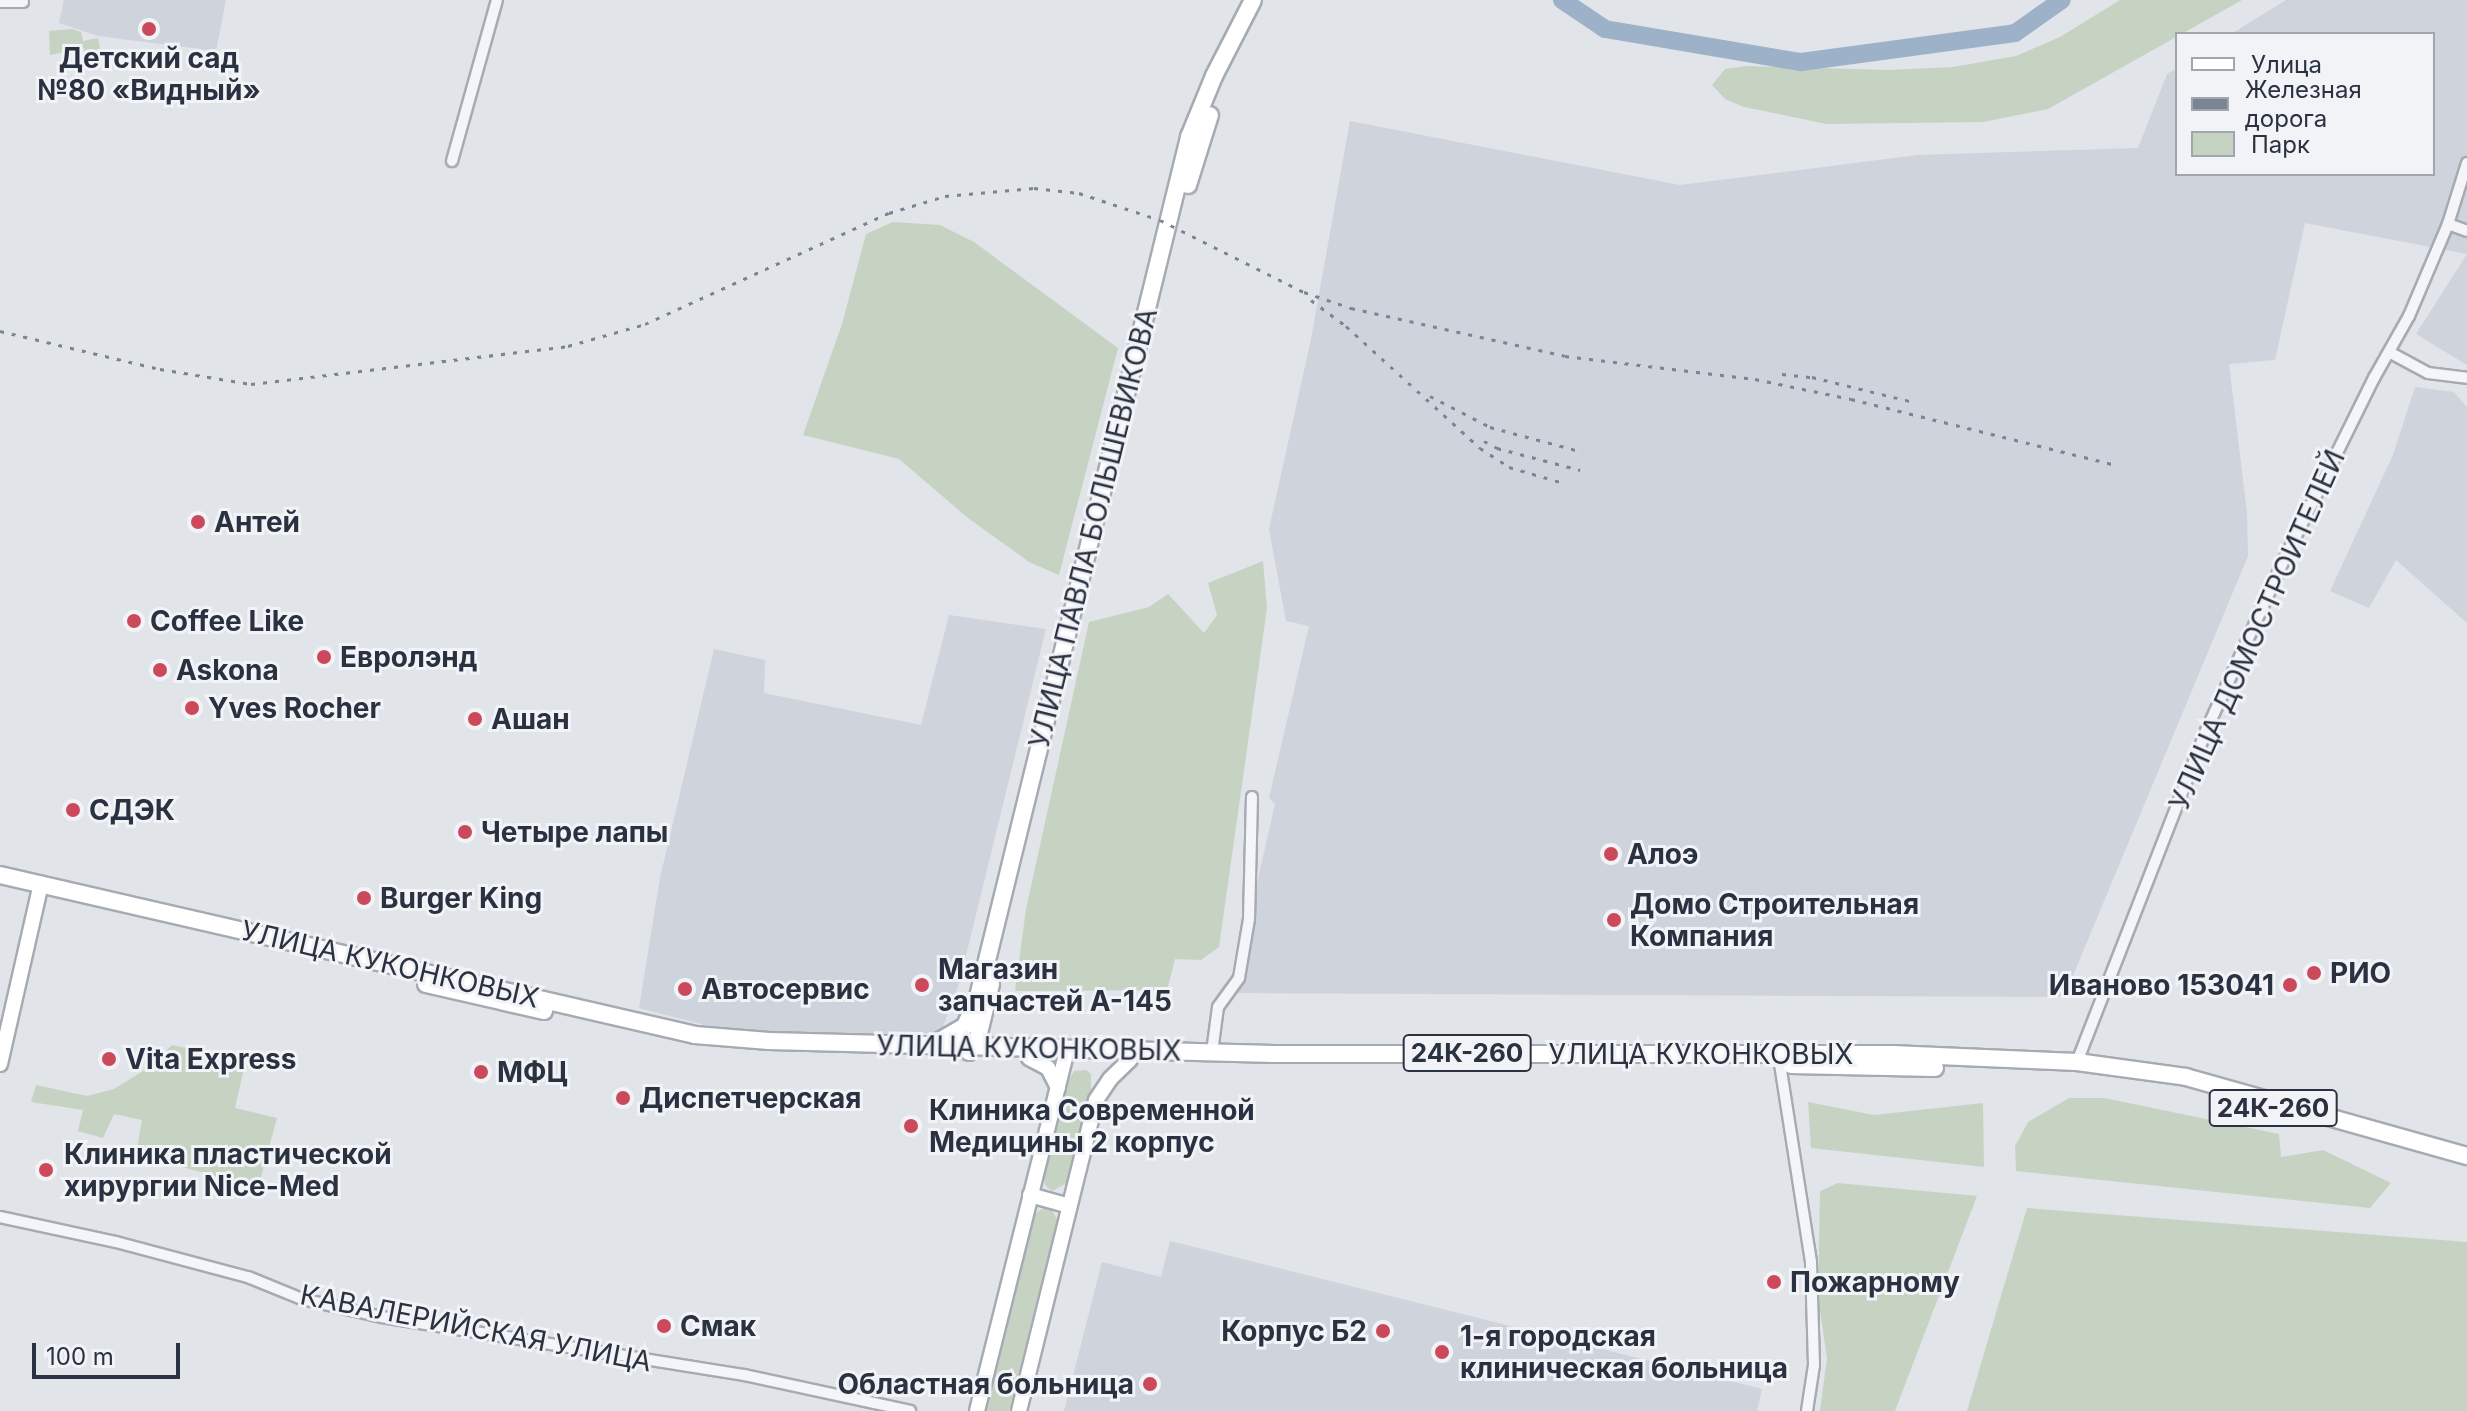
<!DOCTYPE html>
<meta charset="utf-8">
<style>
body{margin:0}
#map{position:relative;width:2467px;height:1411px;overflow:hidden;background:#e1e4e9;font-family:Inter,sans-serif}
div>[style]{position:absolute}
.built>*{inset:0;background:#cfd3db}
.green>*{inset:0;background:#c6d3c2}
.river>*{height:18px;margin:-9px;padding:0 9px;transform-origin:9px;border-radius:9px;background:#9db2c8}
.roads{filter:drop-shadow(2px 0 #a6abb3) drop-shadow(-2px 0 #a6abb3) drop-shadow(0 2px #a6abb3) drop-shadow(0 -2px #a6abb3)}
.minor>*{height:10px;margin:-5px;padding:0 5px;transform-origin:5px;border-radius:5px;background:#f4f5f8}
.secondary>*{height:14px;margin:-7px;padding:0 7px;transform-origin:7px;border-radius:7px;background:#fff}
.primary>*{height:16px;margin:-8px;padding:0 8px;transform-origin:8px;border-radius:8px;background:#fff}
.rail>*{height:3px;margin-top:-1.5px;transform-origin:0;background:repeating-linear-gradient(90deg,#7b8492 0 4px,transparent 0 12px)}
.dots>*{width:22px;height:22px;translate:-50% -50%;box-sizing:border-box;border:4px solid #f1f3f7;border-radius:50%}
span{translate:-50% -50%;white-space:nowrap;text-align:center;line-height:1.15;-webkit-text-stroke:6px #f1f3f7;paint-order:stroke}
.shield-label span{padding:2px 6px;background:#f1f3f7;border:2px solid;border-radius:6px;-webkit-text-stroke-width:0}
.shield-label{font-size:26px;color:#2a3241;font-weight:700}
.poi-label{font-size:28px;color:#2a3241;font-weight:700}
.left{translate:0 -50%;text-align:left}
.right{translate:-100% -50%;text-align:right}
.street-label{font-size:28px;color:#2a3241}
.legend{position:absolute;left:2175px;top:32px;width:260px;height:144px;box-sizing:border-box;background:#f1f3f7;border:2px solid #a1a6ae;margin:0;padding:10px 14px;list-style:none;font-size:24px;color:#2a3241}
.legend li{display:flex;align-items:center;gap:16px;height:40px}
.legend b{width:40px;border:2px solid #a1a6ae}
.scale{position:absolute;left:32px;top:1343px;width:148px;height:36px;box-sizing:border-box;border:4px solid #2a3241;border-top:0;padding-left:10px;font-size:24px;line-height:28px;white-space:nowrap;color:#2a3241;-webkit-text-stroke:6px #f1f3f7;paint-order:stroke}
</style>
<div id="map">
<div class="built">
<i style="clip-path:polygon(64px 0,226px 0,216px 51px,98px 36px,59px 23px)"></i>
<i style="clip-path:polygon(2286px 0,2467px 0,2467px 365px,2416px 334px,2467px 254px,2305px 223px,2275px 360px,2229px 364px,2247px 513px,2248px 556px,2064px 997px,1232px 993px,1275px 804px,1269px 798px,1309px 626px,1286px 621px,1269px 529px,1311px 339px,1350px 121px,1680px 185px,1918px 155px,2138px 148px,2167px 74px,2177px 68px,2177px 174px,2433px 174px,2433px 34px,2231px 34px)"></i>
<i style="clip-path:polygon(2415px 387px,2454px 392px,2467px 407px,2467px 623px,2396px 560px,2369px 608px,2330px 591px,2393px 455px)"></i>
<i style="clip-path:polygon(949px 615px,1046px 629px,959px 984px,941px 1032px,854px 1037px,720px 1029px,639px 1008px,660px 878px,714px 649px,765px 660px,764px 693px,921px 725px)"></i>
<i style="clip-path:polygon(1170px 1241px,1762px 1389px,1757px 1411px,1064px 1411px,1102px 1262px,1161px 1277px)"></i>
</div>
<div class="green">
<i style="clip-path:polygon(2120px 0,2242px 0,2048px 109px,1983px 122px,1827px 124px,1744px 107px,1725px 99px,1712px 85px,1725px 69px,1746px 66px,1890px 70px,1953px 67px,2016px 56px,2060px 37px)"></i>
<i style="clip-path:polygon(72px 29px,81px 32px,83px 41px,98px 38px,101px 53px,86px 56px,84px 48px,50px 55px,49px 31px)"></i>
<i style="clip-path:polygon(893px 222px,940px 225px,974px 242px,1118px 348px,1059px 575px,1029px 562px,968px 518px,899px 459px,803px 435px,842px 324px,866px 234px)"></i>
<i style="clip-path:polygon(1263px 561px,1267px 608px,1219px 947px,1201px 960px,1175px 959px,1167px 990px,1015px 991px,1026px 909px,1089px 622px,1149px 607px,1168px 594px,1204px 633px,1217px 615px,1208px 583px)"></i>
<i style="clip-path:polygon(172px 1045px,246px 1060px,235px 1108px,277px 1118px,258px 1188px,136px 1154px,142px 1120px,114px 1114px,103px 1138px,78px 1131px,83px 1110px,31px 1102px,36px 1085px,87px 1096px,114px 1089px,148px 1068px)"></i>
<i style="clip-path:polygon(1086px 1070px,1091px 1074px,1091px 1091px,1067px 1183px,1052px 1191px,1045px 1185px,1044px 1179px,1067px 1083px,1074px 1071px)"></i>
<i style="clip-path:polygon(2069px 1098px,2104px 1098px,2279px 1134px,2281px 1157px,2323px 1150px,2391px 1183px,2370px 1208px,2016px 1171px,2015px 1146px,2028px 1122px)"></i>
<i style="clip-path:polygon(1808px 1102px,1874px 1115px,1983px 1103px,1984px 1167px,1811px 1148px)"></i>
<i style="clip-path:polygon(1838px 1183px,1977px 1196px,1895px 1411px,1820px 1411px,1827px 1358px,1818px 1298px,1820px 1191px)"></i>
<i style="clip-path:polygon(1045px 1207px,1051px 1209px,1057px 1219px,1009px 1411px,985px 1411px,1035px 1214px)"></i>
<i style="clip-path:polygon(2027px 1208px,2467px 1242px,2467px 1411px,1967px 1411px)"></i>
</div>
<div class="river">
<i style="left:1562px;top:0;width:52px;rotate:34deg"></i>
<i style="left:1605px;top:29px;width:199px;rotate:9.6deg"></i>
<i style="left:1801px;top:62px;width:216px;rotate:-7.7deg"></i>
<i style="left:2015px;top:33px;width:57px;rotate:-35.1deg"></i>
</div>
<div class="roads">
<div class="minor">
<i style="left:0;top:2px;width:23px"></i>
<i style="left:452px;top:161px;width:167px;rotate:-74.4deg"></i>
<i style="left:2448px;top:224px;width:20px;rotate:20deg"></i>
<i style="left:2389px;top:352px;width:44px;rotate:28.3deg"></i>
<i style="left:2428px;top:373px;width:39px;rotate:7deg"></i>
<i style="left:1212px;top:1052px;width:45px;rotate:-82.4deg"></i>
<i style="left:1218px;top:1007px;width:36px;rotate:-54deg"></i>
<i style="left:1239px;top:978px;width:60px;rotate:-80.4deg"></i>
<i style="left:1249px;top:919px;width:122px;rotate:-88.6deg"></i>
<i style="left:2077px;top:1062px;width:355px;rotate:-68.7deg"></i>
<i style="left:2206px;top:731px;width:190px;rotate:-65.5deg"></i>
<i style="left:2285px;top:558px;width:201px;rotate:-63.7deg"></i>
<i style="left:2374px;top:378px;width:71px;rotate:-60.6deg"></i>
<i style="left:2409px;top:316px;width:100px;rotate:-67deg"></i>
<i style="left:2448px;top:224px;width:64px;rotate:-72.7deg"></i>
<i style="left:1780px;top:1064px;width:201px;rotate:81.1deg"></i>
<i style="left:1811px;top:1263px;width:102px;rotate:88.3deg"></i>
<i style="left:1814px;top:1365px;width:47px;rotate:98.7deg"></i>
<i style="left:0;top:1217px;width:119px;rotate:12.2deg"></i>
<i style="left:116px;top:1242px;width:137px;rotate:14.9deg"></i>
<i style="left:248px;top:1277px;width:58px;rotate:22.2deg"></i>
<i style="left:302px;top:1299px;width:82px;rotate:12.7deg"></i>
<i style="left:382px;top:1317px;width:367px;rotate:9.1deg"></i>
<i style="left:744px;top:1375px;width:170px;rotate:12.2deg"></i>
</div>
<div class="secondary">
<i style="left:1029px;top:1058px;width:21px;rotate:28deg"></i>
<i style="left:1048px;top:1068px;width:22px;rotate:63deg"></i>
<i style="left:0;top:1064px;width:185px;rotate:-77.2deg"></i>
<i style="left:1030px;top:1195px;width:41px;rotate:15.4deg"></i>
<i style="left:977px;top:1411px;width:373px;rotate:-76deg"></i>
<i style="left:1019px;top:1411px;width:320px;rotate:-76.1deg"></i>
<i style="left:1096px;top:1100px;width:25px;rotate:-56deg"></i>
<i style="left:1110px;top:1079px;width:28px;rotate:-44deg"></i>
</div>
<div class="primary">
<i style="left:1188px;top:185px;width:73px;rotate:-72.6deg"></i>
<i style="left:0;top:875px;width:713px;rotate:12.96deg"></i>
<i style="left:695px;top:1035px;width:74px;rotate:4.6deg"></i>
<i style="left:769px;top:1041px;width:506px;rotate:1.47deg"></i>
<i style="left:1275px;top:1054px;width:617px"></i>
<i style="left:1892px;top:1054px;width:185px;rotate:2.5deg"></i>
<i style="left:2077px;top:1062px;width:110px;rotate:7.8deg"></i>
<i style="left:2186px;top:1077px;width:292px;rotate:15.7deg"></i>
<i style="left:426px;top:984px;width:121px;rotate:12.9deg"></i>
<i style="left:936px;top:1043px;width:34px;rotate:-30deg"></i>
<i style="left:965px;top:1026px;width:32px;rotate:-66deg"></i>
<i style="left:978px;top:997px;width:886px;rotate:-76.21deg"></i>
<i style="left:1189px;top:137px;width:66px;rotate:-67.7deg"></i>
<i style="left:1214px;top:76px;width:85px;rotate:-62.8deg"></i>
<i style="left:969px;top:1052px;width:17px;rotate:-59deg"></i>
<i style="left:978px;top:1037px;width:55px;rotate:-76.2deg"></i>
<i style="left:1791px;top:1065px;width:144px;rotate:1.2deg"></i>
</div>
</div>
<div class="rail">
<i style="left:1311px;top:300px;width:44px;rotate:36.6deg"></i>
<i style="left:1346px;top:326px;width:181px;rotate:42.3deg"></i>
<i style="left:1480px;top:448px;width:35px;rotate:33deg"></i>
<i style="left:1509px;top:467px;width:60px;rotate:16.3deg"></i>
<i style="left:0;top:331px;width:164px;rotate:13.4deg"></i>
<i style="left:160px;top:369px;width:92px;rotate:9.4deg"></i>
<i style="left:251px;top:384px;width:319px;rotate:-6.8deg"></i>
<i style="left:568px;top:346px;width:80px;rotate:-15.9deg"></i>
<i style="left:645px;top:324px;width:268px;rotate:-24.5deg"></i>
<i style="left:889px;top:213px;width:59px;rotate:-16.9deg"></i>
<i style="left:945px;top:196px;width:89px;rotate:-5.1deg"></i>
<i style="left:1034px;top:188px;width:45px;rotate:6.3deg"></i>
<i style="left:1079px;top:193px;width:85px;rotate:18.4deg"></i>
<i style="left:1160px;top:220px;width:161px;rotate:26.6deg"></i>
<i style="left:1304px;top:292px;width:50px;rotate:18.8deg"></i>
<i style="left:1351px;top:308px;width:219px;rotate:12.6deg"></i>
<i style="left:1565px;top:356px;width:191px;rotate:6.9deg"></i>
<i style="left:1755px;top:379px;width:98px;rotate:11.8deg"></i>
<i style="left:1851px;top:399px;width:272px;rotate:14deg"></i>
<i style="left:1782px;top:374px;width:30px;rotate:6deg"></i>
<i style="left:1812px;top:377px;width:101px;rotate:13.8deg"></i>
<i style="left:1430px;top:396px;width:68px;rotate:27.3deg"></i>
<i style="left:1490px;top:427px;width:96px;rotate:15deg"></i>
<i style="left:1484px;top:441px;width:15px;rotate:28deg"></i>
<i style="left:1497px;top:448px;width:86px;rotate:14.8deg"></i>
</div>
<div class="dots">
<i style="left:149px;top:29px;background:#ca4a5c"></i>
<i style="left:198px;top:522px;background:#ca4a5c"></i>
<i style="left:134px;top:621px;background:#ca4a5c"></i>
<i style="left:324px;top:657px;background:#ca4a5c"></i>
<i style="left:160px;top:670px;background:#ca4a5c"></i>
<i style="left:192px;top:708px;background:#ca4a5c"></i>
<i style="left:475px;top:719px;background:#ca4a5c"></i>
<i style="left:73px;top:810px;background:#ca4a5c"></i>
<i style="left:465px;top:832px;background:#ca4a5c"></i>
<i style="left:1611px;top:854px;background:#ca4a5c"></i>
<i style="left:364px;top:898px;background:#ca4a5c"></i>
<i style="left:1614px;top:920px;background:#ca4a5c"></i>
<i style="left:2314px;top:973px;background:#ca4a5c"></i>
<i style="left:922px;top:985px;background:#ca4a5c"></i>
<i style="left:2290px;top:985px;background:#ca4a5c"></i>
<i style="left:685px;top:989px;background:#ca4a5c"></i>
<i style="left:109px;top:1059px;background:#ca4a5c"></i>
<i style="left:481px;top:1072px;background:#ca4a5c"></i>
<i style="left:623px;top:1098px;background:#ca4a5c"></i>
<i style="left:911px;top:1126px;background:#ca4a5c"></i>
<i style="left:46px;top:1170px;background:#ca4a5c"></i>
<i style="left:1774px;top:1282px;background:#ca4a5c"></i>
<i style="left:664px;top:1326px;background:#ca4a5c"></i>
<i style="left:1383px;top:1331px;background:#ca4a5c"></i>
<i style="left:1442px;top:1352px;background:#ca4a5c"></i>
<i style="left:1150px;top:1384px;background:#ca4a5c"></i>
</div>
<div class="shield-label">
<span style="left:1467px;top:1053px">24К-260</span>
<span style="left:2273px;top:1108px">24К-260</span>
</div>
<div class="poi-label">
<span style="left:149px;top:74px">Детский сад<br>№80 «Видный»</span>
<span class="left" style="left:214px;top:522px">Антей</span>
<span class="left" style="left:150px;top:621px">Coffee Like</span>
<span class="left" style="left:340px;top:657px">Евролэнд</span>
<span class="left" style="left:176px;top:670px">Askona</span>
<span class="left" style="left:208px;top:708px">Yves Rocher</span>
<span class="left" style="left:491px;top:719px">Ашан</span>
<span class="left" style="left:89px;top:810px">СДЭК</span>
<span class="left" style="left:481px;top:832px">Четыре лапы</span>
<span class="left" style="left:1627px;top:854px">Алоэ</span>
<span class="left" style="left:380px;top:898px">Burger King</span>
<span class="left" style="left:1630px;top:920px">Домо Строительная<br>Компания</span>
<span class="left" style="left:938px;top:985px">Магазин<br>запчастей А-145</span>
<span class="left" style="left:2330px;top:973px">РИО</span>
<span class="right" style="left:2274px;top:985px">Иваново 153041</span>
<span class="left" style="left:701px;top:989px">Автосервис</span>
<span class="left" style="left:125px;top:1059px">Vita Express</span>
<span class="left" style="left:497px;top:1072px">МФЦ</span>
<span class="left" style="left:639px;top:1098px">Диспетчерская</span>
<span class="left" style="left:929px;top:1126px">Клиника Современной<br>Медицины 2 корпус</span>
<span class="left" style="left:64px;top:1170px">Клиника пластической<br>хирургии Nice-Med</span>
<span class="left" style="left:1790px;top:1282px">Пожарному</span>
<span class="left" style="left:680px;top:1326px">Смак</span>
<span class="right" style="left:1367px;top:1331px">Корпус Б2</span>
<span class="left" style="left:1460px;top:1352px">1-я городская<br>клиническая больница</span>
<span class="right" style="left:1134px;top:1384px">Областная больница</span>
</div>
<div class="street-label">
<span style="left:1093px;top:528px;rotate:-76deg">УЛИЦА ПАВЛА БОЛЬШЕВИКОВА</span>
<span style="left:2257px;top:630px;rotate:-66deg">УЛИЦА ДОМОСТРОИТЕЛЕЙ</span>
<span style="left:390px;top:964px;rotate:13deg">УЛИЦА КУКОНКОВЫХ</span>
<span style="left:1029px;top:1048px;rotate:1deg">УЛИЦА КУКОНКОВЫХ</span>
<span style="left:1701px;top:1054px">УЛИЦА КУКОНКОВЫХ</span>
<span style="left:476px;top:1328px;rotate:11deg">КАВАЛЕРИЙСКАЯ УЛИЦА</span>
</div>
<ul class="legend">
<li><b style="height:10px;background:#fff"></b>Улица</li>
<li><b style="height:10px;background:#7b8492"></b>Железная дорога</li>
<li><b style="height:22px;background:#c6d3c2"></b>Парк</li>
</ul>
<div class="scale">100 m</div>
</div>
